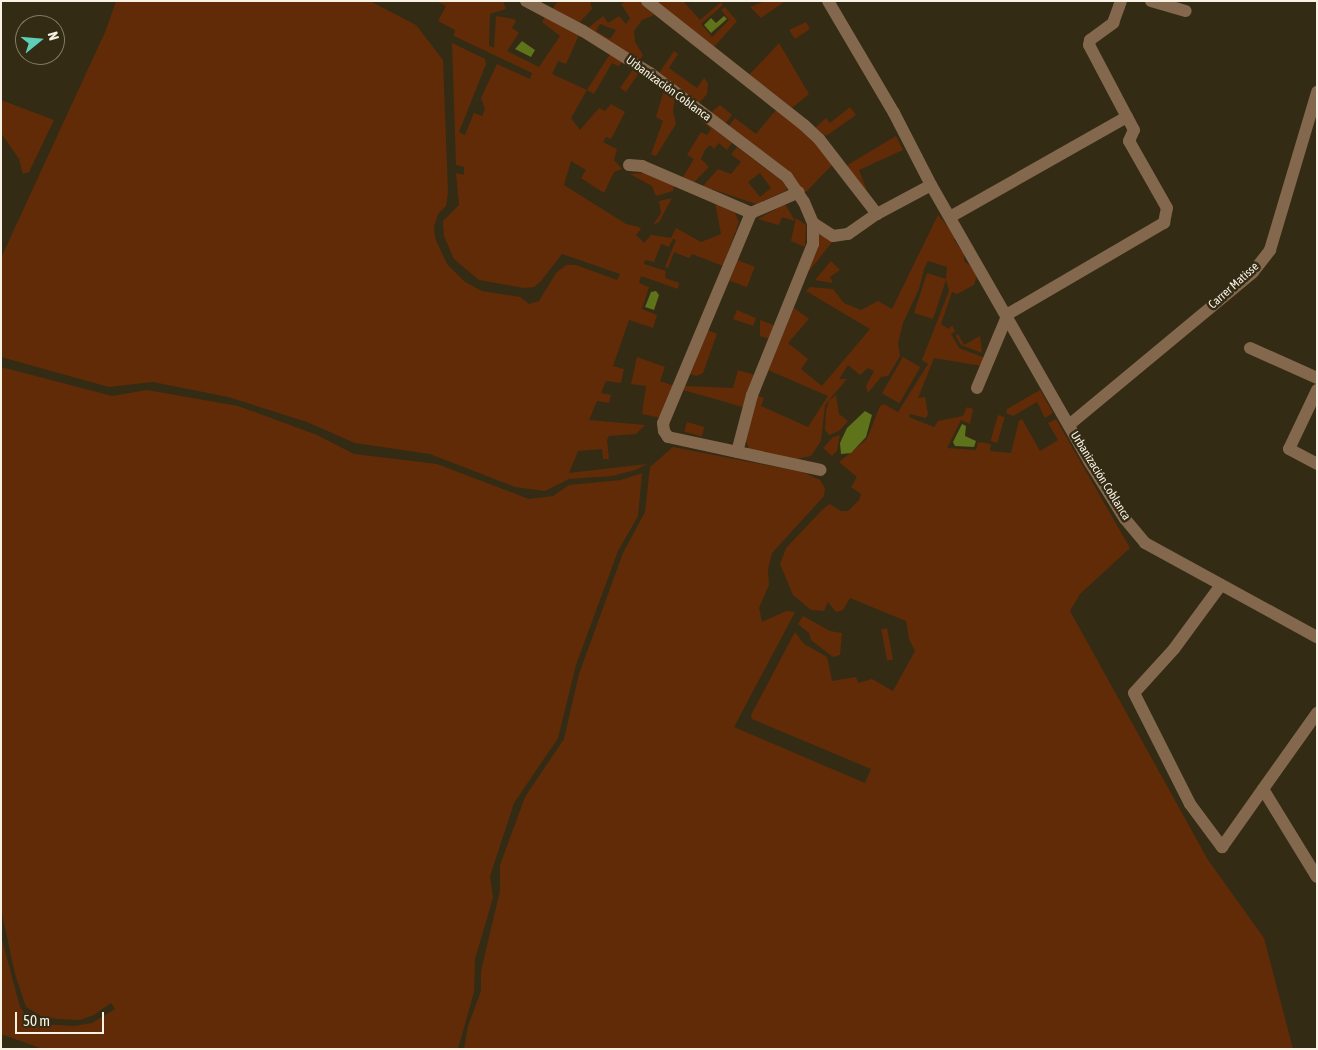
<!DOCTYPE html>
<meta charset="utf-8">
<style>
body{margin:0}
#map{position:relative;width:1318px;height:1050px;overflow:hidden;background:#342b15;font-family:"Asap Condensed",sans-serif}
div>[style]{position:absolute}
.green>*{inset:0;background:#612b08;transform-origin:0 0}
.water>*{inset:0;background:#5e731a}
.street>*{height:12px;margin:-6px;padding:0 6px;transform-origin:6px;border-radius:6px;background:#83684d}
span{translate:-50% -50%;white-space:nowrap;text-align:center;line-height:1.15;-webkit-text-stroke:5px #342b15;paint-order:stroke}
.street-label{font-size:12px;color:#f8f2e4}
.frame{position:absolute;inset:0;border:2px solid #f8f2e4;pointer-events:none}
.north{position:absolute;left:15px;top:15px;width:50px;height:50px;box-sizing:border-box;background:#342b15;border:1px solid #827b68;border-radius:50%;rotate:73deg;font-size:14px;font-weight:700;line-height:20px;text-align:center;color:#f8f2e4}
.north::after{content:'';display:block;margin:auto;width:18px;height:22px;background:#5eceb7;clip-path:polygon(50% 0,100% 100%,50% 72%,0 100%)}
.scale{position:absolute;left:15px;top:1012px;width:89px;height:22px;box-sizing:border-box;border:2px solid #f8f2e4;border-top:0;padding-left:6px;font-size:15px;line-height:18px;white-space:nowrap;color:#f8f2e4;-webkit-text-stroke:4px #342b15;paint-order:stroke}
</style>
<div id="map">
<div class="green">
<i style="clip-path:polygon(116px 1px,370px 1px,416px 25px,443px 60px,448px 192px,446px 206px,438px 214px,434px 227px,435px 238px,447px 264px,465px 282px,482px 291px,520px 297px,529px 304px,539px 301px,556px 273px,566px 265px,576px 265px,617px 280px,620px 274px,562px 254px,541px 281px,534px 287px,524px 288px,479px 280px,454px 259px,444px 236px,443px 221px,459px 205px,456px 173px,464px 175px,464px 167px,456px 165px,452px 43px,485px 59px,486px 64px,459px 132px,465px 135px,474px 113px,482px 116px,485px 109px,481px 98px,497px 64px,530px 79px,532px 73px,454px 36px,455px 30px,438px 21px,446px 6px,438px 2px,503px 1px,506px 9px,490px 14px,489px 46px,494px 48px,496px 16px,514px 19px,516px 21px,512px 28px,519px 33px,507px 51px,539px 67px,560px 36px,542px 22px,545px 17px,579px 35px,566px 64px,558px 61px,552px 74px,587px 90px,610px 54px,623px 62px,618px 66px,612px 63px,594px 94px,587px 90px,571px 118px,580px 130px,599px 108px,605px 111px,611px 104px,625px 112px,611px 139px,606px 137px,603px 142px,617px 149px,614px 160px,622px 169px,614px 172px,604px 193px,581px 178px,586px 170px,571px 161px,564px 185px,626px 224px,639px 227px,641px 229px,636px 235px,644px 243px,651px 235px,671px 238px,676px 228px,701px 242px,721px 234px,715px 202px,735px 213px,739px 222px,723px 266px,692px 254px,689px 258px,674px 252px,668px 268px,665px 267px,676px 240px,673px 239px,669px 247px,661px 244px,654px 262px,645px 260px,644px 264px,666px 271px,665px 278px,679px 283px,678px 289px,641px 276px,639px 283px,649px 287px,642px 309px,657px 315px,653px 328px,629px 320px,613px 366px,624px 369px,621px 383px,606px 381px,601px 393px,611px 395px,609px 403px,597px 401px,589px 420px,645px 425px,636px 434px,609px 436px,607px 440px,609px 459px,603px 459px,602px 449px,578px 451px,569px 473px,647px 464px,635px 470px,612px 476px,569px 479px,545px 491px,515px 487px,430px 454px,355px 443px,307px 422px,228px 397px,153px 382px,109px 387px,1px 357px,1px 258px,106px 30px)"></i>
<i style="clip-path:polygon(558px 1px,590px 1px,592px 9px,579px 23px,552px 9px)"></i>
<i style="clip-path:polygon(evenodd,626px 1px,640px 1px,654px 15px,642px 20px,634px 31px,635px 42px,643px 55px,639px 61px,588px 28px,603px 16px,608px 23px,619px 16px,626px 24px,630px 18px,621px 4px,626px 1px,600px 24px,616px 30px,610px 39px,596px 31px,600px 24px)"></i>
<i style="clip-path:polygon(658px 1px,683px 1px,700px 20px,721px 2px,723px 5px,701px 24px,712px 37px,729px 20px,721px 10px,725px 7px,737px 21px,713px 48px,655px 3px)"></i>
<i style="clip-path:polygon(765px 1px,783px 1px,784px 2px,761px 18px,750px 7px)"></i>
<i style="clip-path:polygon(806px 22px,810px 29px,795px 39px,789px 30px)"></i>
<i style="clip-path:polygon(779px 43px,809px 94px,792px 108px,749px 75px)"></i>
<i style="clip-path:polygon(674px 51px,678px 54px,669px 68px,697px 88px,704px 78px,708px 83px,707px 94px,700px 102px,697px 103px,659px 73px)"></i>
<i style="left:633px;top:69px;width:7px;height:23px;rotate:34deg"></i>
<i style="clip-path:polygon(664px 90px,675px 99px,673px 111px,676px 124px,656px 156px,651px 154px,663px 121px,656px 117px)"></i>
<i style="clip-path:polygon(1px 100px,54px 120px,29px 172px,23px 174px,19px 159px,1px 133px)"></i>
<i style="clip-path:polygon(720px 105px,732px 115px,725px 124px,710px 113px)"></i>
<i style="clip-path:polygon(850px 107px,856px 115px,826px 136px,815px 128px,826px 118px,830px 123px)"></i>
<i style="clip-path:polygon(687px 108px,732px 143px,727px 150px,719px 143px,714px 149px,710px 145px,705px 150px,701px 159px,709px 167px,694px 182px,683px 177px,694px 159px,687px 155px,701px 132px,707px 135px,711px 129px)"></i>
<i style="clip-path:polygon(777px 109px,805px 131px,833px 164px,807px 191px,800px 193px,789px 186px,728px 127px,735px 118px,756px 134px)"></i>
<i style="clip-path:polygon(896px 136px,903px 150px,859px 170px,868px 194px,846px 166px)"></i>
<i style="clip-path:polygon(evenodd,737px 147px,786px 184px,787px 190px,756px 204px,703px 186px,718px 169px,731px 174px,741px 162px,731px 154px,737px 147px,760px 173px,771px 188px,760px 197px,748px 182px,760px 173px)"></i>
<i style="clip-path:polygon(644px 173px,674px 185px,673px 191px,656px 196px,652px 186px,630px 174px)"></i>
<i style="clip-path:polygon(672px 198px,659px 222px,653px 225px,661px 213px,659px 201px)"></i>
<i style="clip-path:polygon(785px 204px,795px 221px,782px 217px,779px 225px,758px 219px)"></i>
<i style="clip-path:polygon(938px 215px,956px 236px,954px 240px,964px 254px,964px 261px,978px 272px,974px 285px,957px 294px,952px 292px,941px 324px,949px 329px,952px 325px,955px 331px,951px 334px,959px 348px,985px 358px,982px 366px,934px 358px,918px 398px,925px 397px,928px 414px,926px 418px,910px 414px,909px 417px,934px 427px,938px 421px,963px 416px,967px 407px,973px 409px,970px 424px,961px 420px,947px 448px,976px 450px,978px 442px,991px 444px,990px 451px,1011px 453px,1019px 421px,1022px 419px,1040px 451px,1058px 440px,1048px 423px,1056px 419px,1130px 548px,1080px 594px,1070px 611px,1208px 860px,1264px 938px,1293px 1049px,464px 1049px,468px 1026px,481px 991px,481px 971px,500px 891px,500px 865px,525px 797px,564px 739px,579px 674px,623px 553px,645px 512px,650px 467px,673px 447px,802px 472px,820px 480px,825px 488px,824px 496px,772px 553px,768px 569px,769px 585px,759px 608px,762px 622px,786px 611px,795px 612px,734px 727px,865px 783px,871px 769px,752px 719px,751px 715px,795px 632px,804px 644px,827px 657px,832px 681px,856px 677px,858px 683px,872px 679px,893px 691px,915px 651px,909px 639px,906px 621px,850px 598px,843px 610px,836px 612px,828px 602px,824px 611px,811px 610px,793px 595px,780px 564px,786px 548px,823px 509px,830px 504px,841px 511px,848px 511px,859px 500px,861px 494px,851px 487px,857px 477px,839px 462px,867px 439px,880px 406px,884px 404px,898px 412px,928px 364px,922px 360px,949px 291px,946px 280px,933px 319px,914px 313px,927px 273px,946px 279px,947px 267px,928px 261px,924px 269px,919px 289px,903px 323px,898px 343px,900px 356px,888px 376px,881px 377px,868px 393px,866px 386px,874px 371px,868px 368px,860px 375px,848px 365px,839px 379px,847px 379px,825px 405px,821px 441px,811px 456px,796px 459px,749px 449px,746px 441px,757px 395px,764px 398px,761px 406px,808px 427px,828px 396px,768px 370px,794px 308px,809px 319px,788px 343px,808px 359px,801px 369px,822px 386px,870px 329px,806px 291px,810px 287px,833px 289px,844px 303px,861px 310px,878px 301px,892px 309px)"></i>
<i style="clip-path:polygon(796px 218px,806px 225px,805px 247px,791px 241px)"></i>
<i style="clip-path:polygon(816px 233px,833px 241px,809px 271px,808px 271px)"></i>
<i style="left:737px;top:260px;width:19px;height:22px;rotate:21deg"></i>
<i style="clip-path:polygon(831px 261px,840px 270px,830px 277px,833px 283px,815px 280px)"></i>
<i style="clip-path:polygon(737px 310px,756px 318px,753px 326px,733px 319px)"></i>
<i style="clip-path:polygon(760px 320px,776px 326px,770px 339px,760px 336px)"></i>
<i style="clip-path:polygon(708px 330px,717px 334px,703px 373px,696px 376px,690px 374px)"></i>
<i style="clip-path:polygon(958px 334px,964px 345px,980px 336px,982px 353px,961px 345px,956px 336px)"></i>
<i style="clip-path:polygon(637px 357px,665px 367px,660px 381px,674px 386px,661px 418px,642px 414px,646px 386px,631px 384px)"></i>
<i style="left:903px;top:357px;width:20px;height:42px;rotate:30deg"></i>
<i style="clip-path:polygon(1px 367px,112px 396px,147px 390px,238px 406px,317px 435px,354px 454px,437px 464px,529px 499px,553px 496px,569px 485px,621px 480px,642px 473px,638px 516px,618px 551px,576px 665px,558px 738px,514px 803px,490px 876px,493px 898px,475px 959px,474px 992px,458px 1049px,43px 1049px,1px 1034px,1px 936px,20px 1007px,27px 1017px,41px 1024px,74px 1026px,92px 1023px,115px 1009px,111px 1003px,94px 1015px,80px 1020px,58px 1019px,43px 1017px,26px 1007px,15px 974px,1px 909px)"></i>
<i style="clip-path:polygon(738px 370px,755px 375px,743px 407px,683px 390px,684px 386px,733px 388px)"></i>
<i style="clip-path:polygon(1040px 390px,1053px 413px,1045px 418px,1037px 402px,1013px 416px,1006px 413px,1007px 409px)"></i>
<i style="clip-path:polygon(836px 395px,839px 414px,848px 421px,839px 431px,829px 435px,825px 430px,826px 411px,829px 401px)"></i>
<i style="left:998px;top:415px;width:7px;height:27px;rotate:16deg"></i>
<i style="left:687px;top:422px;width:18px;height:10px;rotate:16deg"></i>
<i style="clip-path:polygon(840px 435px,837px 451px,832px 456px,823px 448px,833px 437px)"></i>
<i style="clip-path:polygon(803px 616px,830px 631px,842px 633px,840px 655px,833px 657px,811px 640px,809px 633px,798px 624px)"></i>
<i style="left:887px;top:628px;width:32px;height:6px;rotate:79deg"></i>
</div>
<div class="water">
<i style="clip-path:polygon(724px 16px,727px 19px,711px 33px,704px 25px,711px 18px,716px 23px)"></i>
<i style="clip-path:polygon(522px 41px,535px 50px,531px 57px,515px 49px)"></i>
<i style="clip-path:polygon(656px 291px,659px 295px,654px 310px,645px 307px,651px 292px)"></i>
<i style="clip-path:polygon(865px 411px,872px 415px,866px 437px,851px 453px,841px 454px,840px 443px,847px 428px)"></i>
<i style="clip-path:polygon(962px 424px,966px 426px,965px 436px,976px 441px,974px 447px,955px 446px,953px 442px)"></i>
</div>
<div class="street">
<i style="left:526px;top:1px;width:64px;rotate:27.8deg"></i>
<i style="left:583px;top:31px;width:79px;rotate:32.1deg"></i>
<i style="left:650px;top:73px;width:172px;rotate:37.2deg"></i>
<i style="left:787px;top:177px;width:30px;rotate:56deg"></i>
<i style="left:804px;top:202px;width:23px;rotate:67deg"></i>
<i style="left:813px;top:223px;width:21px;rotate:90deg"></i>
<i style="left:813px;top:244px;width:163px;rotate:112deg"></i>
<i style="left:752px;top:395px;width:59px;rotate:104.7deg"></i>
<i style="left:647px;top:1px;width:200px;rotate:38.3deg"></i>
<i style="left:804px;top:125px;width:21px;rotate:43deg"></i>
<i style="left:819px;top:139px;width:95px;rotate:52.3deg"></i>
<i style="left:828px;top:1px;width:130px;rotate:59.5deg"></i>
<i style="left:894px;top:113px;width:81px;rotate:62.8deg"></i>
<i style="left:931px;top:185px;width:318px;rotate:60.2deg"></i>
<i style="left:1089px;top:461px;width:68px;rotate:58.2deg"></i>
<i style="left:1125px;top:519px;width:31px;rotate:50deg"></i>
<i style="left:1145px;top:543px;width:196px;rotate:28.7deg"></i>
<i style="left:1151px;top:1px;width:36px;rotate:16deg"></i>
<i style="left:629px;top:165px;width:13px;rotate:4deg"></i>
<i style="left:642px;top:166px;width:119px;rotate:23.3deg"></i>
<i style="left:751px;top:213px;width:52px;rotate:-23.6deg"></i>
<i style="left:751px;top:213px;width:228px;rotate:112.7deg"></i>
<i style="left:663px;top:423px;width:8px;rotate:83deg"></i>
<i style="left:664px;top:431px;width:7px;rotate:56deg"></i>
<i style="left:668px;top:437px;width:156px;rotate:12.2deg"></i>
<i style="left:950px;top:217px;width:203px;rotate:-29.5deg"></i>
<i style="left:1127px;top:117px;width:81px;rotate:-117.8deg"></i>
<i style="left:1089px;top:45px;width:5px;rotate:-79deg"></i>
<i style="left:1090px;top:40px;width:29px;rotate:-36deg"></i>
<i style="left:1113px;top:23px;width:23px;rotate:-70deg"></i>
<i style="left:813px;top:223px;width:24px;rotate:33deg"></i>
<i style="left:833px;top:236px;width:15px;rotate:-8deg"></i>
<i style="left:848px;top:234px;width:35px;rotate:-35deg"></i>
<i style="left:877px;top:214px;width:61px;rotate:-28.2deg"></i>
<i style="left:1250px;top:348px;width:73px;rotate:24.1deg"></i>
<i style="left:977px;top:388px;width:80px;rotate:-67.3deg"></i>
<i style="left:1008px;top:314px;width:181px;rotate:-30.3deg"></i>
<i style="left:1164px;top:223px;width:15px;rotate:-79deg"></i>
<i style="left:1167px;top:208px;width:77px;rotate:-119.6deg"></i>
<i style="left:1129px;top:141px;width:12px;rotate:-66deg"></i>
<i style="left:1134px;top:130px;width:15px;rotate:-118deg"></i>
<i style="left:1317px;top:390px;width:65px;rotate:115.4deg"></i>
<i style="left:1289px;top:449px;width:32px;rotate:28deg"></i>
<i style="left:1069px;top:425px;width:239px;rotate:-39.7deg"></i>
<i style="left:1253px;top:272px;width:28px;rotate:-52deg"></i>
<i style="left:1270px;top:250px;width:165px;rotate:-73.4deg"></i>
<i style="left:1221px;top:585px;width:79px;rotate:126.3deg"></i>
<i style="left:1174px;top:649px;width:59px;rotate:132.3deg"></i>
<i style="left:1134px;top:693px;width:124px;rotate:63.2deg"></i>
<i style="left:1190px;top:804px;width:54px;rotate:53.3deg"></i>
<i style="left:1222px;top:847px;width:71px;rotate:-54.7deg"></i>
<i style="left:1317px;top:713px;width:93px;rotate:125.4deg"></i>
<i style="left:1263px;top:789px;width:103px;rotate:58.5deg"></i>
</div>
<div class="street-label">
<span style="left:668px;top:89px;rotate:36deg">Urbanización Coblanca</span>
<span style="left:1234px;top:286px;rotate:-42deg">Carrer Matisse</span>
<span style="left:1100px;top:476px;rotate:58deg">Urbanización Coblanca</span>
</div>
<div class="frame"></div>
<div class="north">N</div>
<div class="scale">50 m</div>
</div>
